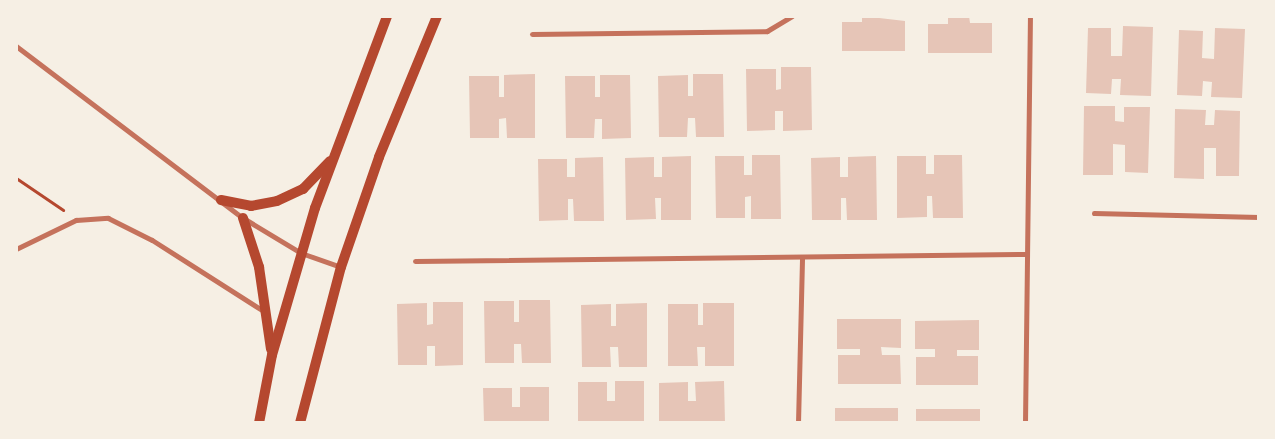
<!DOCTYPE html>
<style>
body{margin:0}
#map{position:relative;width:1275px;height:439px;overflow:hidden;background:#f6efe4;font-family:"Archivo Narrow",sans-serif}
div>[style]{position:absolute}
.building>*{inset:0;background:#e6c5b7;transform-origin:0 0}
.path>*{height:3px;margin:-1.5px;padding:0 1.5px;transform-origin:1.5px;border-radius:1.5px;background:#b5482f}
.minor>*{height:5px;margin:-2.5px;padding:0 2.5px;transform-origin:2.5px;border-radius:2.5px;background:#c5725c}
.secondary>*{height:10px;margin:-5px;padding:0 5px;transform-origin:5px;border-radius:5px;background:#b5482f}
span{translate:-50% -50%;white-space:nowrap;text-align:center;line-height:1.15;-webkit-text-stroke:4px #f6efe4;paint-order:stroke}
.frame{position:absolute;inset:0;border:18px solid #f6efe4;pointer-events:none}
</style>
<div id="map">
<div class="building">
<i style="clip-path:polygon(862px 16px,905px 21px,905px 51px,842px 51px,842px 22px,862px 22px)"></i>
<i style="clip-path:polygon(948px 16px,969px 16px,970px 23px,992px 23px,992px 53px,928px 53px,928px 24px,948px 24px)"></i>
<i style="clip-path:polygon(1123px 26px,1153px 27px,1151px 96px,1120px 95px,1121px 79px,1112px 79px,1111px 94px,1086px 93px,1088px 28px,1111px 28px,1111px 56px,1122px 56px)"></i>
<i style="clip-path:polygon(1215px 28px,1245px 29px,1242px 98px,1211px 97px,1212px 82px,1203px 81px,1202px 96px,1177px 95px,1179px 30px,1203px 31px,1202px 58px,1214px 59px)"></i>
<i style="clip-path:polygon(781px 67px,811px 67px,812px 130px,783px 131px,783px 111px,775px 111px,775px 130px,747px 131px,746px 69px,776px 69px,776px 90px,781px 89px)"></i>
<i style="clip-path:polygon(535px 74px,535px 138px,507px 138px,506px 118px,499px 119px,499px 138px,470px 138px,469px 76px,499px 76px,499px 97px,504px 97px,504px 75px)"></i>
<i style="clip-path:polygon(693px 74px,723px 74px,724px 137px,696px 137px,695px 118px,688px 118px,687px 137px,659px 137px,658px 76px,688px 75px,688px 96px,693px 96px)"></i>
<i style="clip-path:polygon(600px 75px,630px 75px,631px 138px,602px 139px,602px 119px,595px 119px,594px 138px,566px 138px,565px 76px,595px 76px,595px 97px,600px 97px)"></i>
<i style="clip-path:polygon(1084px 106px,1115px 106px,1115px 121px,1124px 122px,1124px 107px,1150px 107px,1148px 173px,1125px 172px,1125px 145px,1113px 144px,1113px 175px,1083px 175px)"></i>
<i style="clip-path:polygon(1175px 109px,1206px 110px,1205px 125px,1214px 125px,1215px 110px,1240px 111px,1239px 176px,1216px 176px,1216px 148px,1204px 148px,1204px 179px,1174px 178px)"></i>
<i style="clip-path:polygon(752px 155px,780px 155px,781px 219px,751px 219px,751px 196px,745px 197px,745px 218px,716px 218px,715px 156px,744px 156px,744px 175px,752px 175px)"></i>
<i style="clip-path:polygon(934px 155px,962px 155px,963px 218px,933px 218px,932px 196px,927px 196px,927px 217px,897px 218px,897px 156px,926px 156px,926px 174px,934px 174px)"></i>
<i style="clip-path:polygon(691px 156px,691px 220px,661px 220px,661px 198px,655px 198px,656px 219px,626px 220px,625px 158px,654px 157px,654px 177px,662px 177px,662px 157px)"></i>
<i style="clip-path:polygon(876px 156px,877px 220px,847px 220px,846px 198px,841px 198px,841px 220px,812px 220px,811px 158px,840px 157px,840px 177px,848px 177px,848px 157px)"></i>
<i style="clip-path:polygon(603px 157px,604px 221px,574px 221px,573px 199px,568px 199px,568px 220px,539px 221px,538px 159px,567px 159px,567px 177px,575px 177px,575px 158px)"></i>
<i style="clip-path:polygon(519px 300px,550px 300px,551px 363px,522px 363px,521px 344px,514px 344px,514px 363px,485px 363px,484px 301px,514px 301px,514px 322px,519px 322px)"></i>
<i style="clip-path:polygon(433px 302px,463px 302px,463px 365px,435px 366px,435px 346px,427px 346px,427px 365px,398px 365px,397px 304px,427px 303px,427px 325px,433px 324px)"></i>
<i style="clip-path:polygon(647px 303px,647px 367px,619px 367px,618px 347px,610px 347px,611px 367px,582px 367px,581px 305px,611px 304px,611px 326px,616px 326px,616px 304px)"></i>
<i style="clip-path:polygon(703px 303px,734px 303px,734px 366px,705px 366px,705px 347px,697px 347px,698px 366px,668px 366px,668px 304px,698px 304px,698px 325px,703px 325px)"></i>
<i style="clip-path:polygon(837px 319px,901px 319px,901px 348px,881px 347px,882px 355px,900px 355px,901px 384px,838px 384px,838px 355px,860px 355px,860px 349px,837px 349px)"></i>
<i style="clip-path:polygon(979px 320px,979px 350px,957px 350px,957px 356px,978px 356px,978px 385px,916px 385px,916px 357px,935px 357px,935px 349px,915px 349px,915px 321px)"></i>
<i style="clip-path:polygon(615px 381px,644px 381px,644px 423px,578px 423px,578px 382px,607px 382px,607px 401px,615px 401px)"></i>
<i style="clip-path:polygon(724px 381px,725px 423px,659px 423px,659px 383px,688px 382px,688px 401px,696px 401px,695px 382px)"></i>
<i style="clip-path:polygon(520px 387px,549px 387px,549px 423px,484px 423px,483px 388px,512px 388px,512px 407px,520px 407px)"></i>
<i style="left:835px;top:408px;width:63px;height:15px"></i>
<i style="left:916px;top:409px;width:64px;height:14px"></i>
</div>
<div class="path">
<i style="left:16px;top:178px;width:57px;rotate:34.2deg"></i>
</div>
<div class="minor">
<i style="left:532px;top:34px;width:235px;rotate:-0.7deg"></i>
<i style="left:767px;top:31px;width:29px;rotate:-31deg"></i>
<i style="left:16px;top:46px;width:285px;rotate:37.2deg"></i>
<i style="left:243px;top:218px;width:68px;rotate:31.1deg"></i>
<i style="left:301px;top:253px;width:42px;rotate:19.3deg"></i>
<i style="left:1094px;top:213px;width:165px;rotate:1.4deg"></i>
<i style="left:16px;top:249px;width:67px;rotate:-25.8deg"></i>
<i style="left:76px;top:220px;width:32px;rotate:-4deg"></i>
<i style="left:108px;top:218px;width:49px;rotate:26.6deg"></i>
<i style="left:152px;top:240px;width:134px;rotate:32.5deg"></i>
<i style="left:415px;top:261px;width:611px;rotate:-0.66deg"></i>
<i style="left:798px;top:423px;width:166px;rotate:-88.6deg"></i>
<i style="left:1025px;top:423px;width:407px;rotate:-89.3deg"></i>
</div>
<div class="secondary">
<i style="left:221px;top:200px;width:31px;rotate:11deg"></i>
<i style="left:251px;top:206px;width:26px;rotate:-11deg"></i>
<i style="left:277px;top:201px;width:29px;rotate:-25deg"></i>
<i style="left:303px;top:189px;width:39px;rotate:-46deg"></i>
<i style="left:243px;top:218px;width:52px;rotate:71.9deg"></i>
<i style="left:259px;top:267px;width:83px;rotate:81.7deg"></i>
<i style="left:259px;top:423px;width:69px;rotate:-79.2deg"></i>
<i style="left:272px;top:355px;width:153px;rotate:-73.7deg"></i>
<i style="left:315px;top:208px;width:205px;rotate:-69.4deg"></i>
<i style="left:300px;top:423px;width:161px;rotate:-75.3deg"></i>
<i style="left:341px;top:267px;width:116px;rotate:-70.9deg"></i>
<i style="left:379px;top:157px;width:152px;rotate:-67.6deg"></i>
</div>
<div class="frame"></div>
</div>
